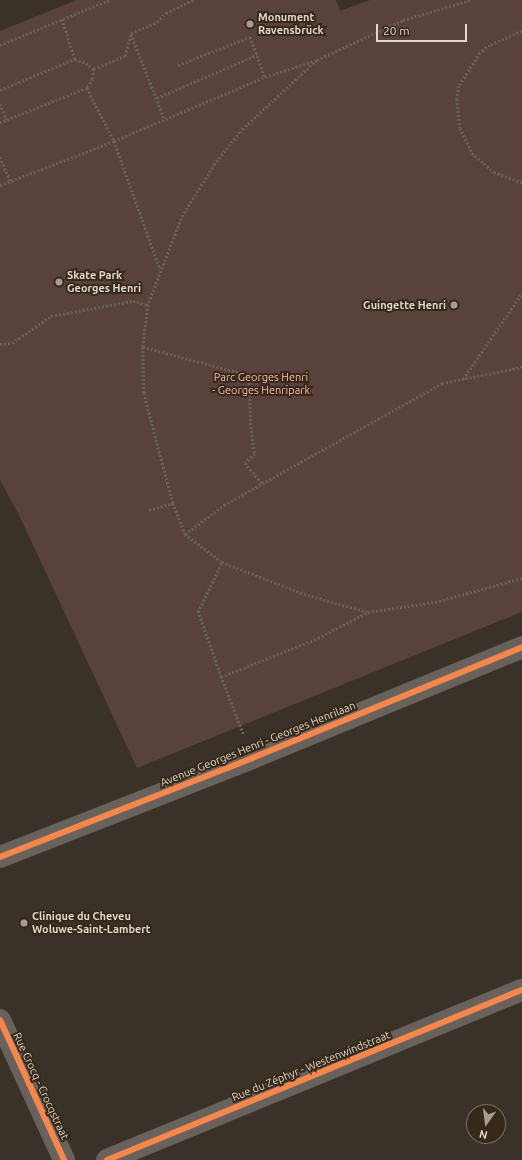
<!DOCTYPE html>
<meta charset="utf-8">
<style>
body{margin:0}
#map{position:relative;width:522px;height:1160px;overflow:hidden;background:#3a3229;font-family:Ubuntu,sans-serif}
div>[style]{position:absolute}
.green>*{inset:0;background:#59413c}
.path>*{height:2.5px;margin-top:-1.25px;transform-origin:0;background:repeating-linear-gradient(90deg,#68625b 0 2px,transparent 0 4px)}
.minor>*{height:22px;margin:-11px;padding:0 11px;transform-origin:11px;border-radius:11px;background:#69625c}
.cycleway>*{height:6px;margin:-3px;padding:0 3px;transform-origin:3px;border-radius:3px;background:#f5874c}
.dots>*{width:11px;height:11px;translate:-50% -50%;box-sizing:border-box;border:2px solid #372919;border-radius:50%}
span{translate:-50% -50%;white-space:nowrap;text-align:center;line-height:1.15;-webkit-text-stroke:4px #372919;paint-order:stroke}
.poi-label{font-size:11px;color:#dfd6cc;font-weight:700}
.left{translate:0 -50%;text-align:left}
.right{translate:-100% -50%;text-align:right}
.park-label{font-size:11px;color:#fab7ae}
.street-label{font-size:11px;color:#dfd6cc}
.north{position:absolute;left:466px;top:1104px;width:40px;height:40px;box-sizing:border-box;background:#372919;border:1px solid #7a6e61;border-radius:50%;rotate:194deg;font-size:11px;font-weight:700;line-height:16px;text-align:center;color:#dfd6cc}
.north::after{content:'';display:block;margin:auto;width:14px;height:18px;background:#a59d93;clip-path:polygon(50% 0,100% 100%,50% 72%,0 100%)}
.scale{position:absolute;left:376px;top:24px;width:91px;height:18px;box-sizing:border-box;border:2px solid #dfd6cc;border-top:0;padding-left:5px;font-size:12px;line-height:14px;white-space:nowrap;color:#dfd6cc;-webkit-text-stroke:3px #372919;paint-order:stroke}
</style>
<div id="map">
<div class="green">
<i style="clip-path:polygon(77px 0,336px 0,340px 11px,370px 0,522px 0,522px 612px,137px 768px,19px 515px,0 480px,0 31px)"></i>
</div>
<div class="path">
<i style="left:62px;top:19px;width:42px;rotate:72deg"></i>
<i style="left:522px;top:31px;width:35px;rotate:156deg"></i>
<i style="left:490px;top:45px;width:13px;rotate:141deg"></i>
<i style="left:480px;top:53px;width:39px;rotate:122deg"></i>
<i style="left:459px;top:86px;width:13px;rotate:99deg"></i>
<i style="left:457px;top:99px;width:29px;rotate:84deg"></i>
<i style="left:460px;top:128px;width:28px;rotate:64deg"></i>
<i style="left:472px;top:153px;width:29px;rotate:41deg"></i>
<i style="left:494px;top:172px;width:30px;rotate:20deg"></i>
<i style="left:131px;top:34px;width:92px;rotate:68.4deg"></i>
<i style="left:0;top:45px;width:118px;rotate:-22.4deg"></i>
<i style="left:317px;top:60px;width:105px;rotate:136.9deg"></i>
<i style="left:240px;top:132px;width:41px;rotate:128deg"></i>
<i style="left:215px;top:164px;width:60px;rotate:122.1deg"></i>
<i style="left:183px;top:215px;width:97px;rotate:111.3deg"></i>
<i style="left:148px;top:305px;width:42px;rotate:96.8deg"></i>
<i style="left:143px;top:347px;width:46px;rotate:88.8deg"></i>
<i style="left:144px;top:393px;width:114px;rotate:75.2deg"></i>
<i style="left:173px;top:503px;width:33px;rotate:69deg"></i>
<i style="left:185px;top:534px;width:46px;rotate:37.1deg"></i>
<i style="left:222px;top:562px;width:88px;rotate:21.3deg"></i>
<i style="left:304px;top:594px;width:66px;rotate:15.7deg"></i>
<i style="left:178px;top:65px;width:77px;rotate:-21.3deg"></i>
<i style="left:250px;top:37px;width:43px;rotate:69.4deg"></i>
<i style="left:94px;top:69px;width:34px;rotate:-23deg"></i>
<i style="left:125px;top:56px;width:24px;rotate:-75deg"></i>
<i style="left:131px;top:33px;width:28px;rotate:-23deg"></i>
<i style="left:157px;top:22px;width:13px;rotate:-45deg"></i>
<i style="left:166px;top:13px;width:30px;rotate:-26deg"></i>
<i style="left:87px;top:88px;width:59px;rotate:63deg"></i>
<i style="left:114px;top:141px;width:136px;rotate:70.2deg"></i>
<i style="left:0;top:90px;width:81px;rotate:-22.5deg"></i>
<i style="left:75px;top:59px;width:12px;rotate:20deg"></i>
<i style="left:86px;top:63px;width:10px;rotate:37deg"></i>
<i style="left:94px;top:69px;width:10px;rotate:96deg"></i>
<i style="left:93px;top:79px;width:11px;rotate:124deg"></i>
<i style="left:87px;top:88px;width:94px;rotate:158.1deg"></i>
<i style="left:157px;top:98px;width:109px;rotate:-23.3deg"></i>
<i style="left:0;top:104px;width:17px;rotate:66deg"></i>
<i style="left:0;top:157px;width:26px;rotate:67deg"></i>
<i style="left:0;top:185px;width:122px;rotate:-21.1deg"></i>
<i style="left:114px;top:141px;width:164px;rotate:-23deg"></i>
<i style="left:265px;top:77px;width:55px;rotate:-18.1deg"></i>
<i style="left:317px;top:60px;width:95px;rotate:-24.9deg"></i>
<i style="left:403px;top:20px;width:71px;rotate:-16.4deg"></i>
<i style="left:0;top:344px;width:12px;rotate:-5deg"></i>
<i style="left:12px;top:343px;width:47px;rotate:-34.7deg"></i>
<i style="left:51px;top:316px;width:83px;rotate:-10.4deg"></i>
<i style="left:133px;top:301px;width:16px;rotate:15deg"></i>
<i style="left:143px;top:347px;width:110px;rotate:14.8deg"></i>
<i style="left:249px;top:375px;width:52px;rotate:87.8deg"></i>
<i style="left:251px;top:427px;width:27px;rotate:82deg"></i>
<i style="left:255px;top:454px;width:13px;rotate:138deg"></i>
<i style="left:245px;top:463px;width:26px;rotate:50deg"></i>
<i style="left:463px;top:379px;width:104px;rotate:-55.5deg"></i>
<i style="left:149px;top:510px;width:25px;rotate:-16deg"></i>
<i style="left:185px;top:534px;width:49px;rotate:-36.6deg"></i>
<i style="left:224px;top:505px;width:250px;rotate:-29.2deg"></i>
<i style="left:442px;top:383px;width:82px;rotate:-11.3deg"></i>
<i style="left:221px;top:677px;width:69px;rotate:-109.5deg"></i>
<i style="left:198px;top:612px;width:55px;rotate:-64.4deg"></i>
<i style="left:243px;top:734px;width:61px;rotate:-111.1deg"></i>
<i style="left:221px;top:677px;width:105px;rotate:-21.9deg"></i>
<i style="left:318px;top:638px;width:56px;rotate:-27.5deg"></i>
<i style="left:368px;top:612px;width:68px;rotate:-8.5deg"></i>
<i style="left:435px;top:602px;width:90px;rotate:-15.4deg"></i>
</div>
<div class="minor">
<i style="left:0;top:857px;width:271px;rotate:-21.4deg"></i>
<i style="left:252px;top:758px;width:292px;rotate:-22.3deg"></i>
<i style="left:0;top:1020px;width:154px;rotate:65.4deg"></i>
<i style="left:107px;top:1160px;width:448px;rotate:-22.3deg"></i>
</div>
<div class="cycleway">
<i style="left:0;top:857px;width:271px;rotate:-21.4deg"></i>
<i style="left:252px;top:758px;width:292px;rotate:-22.3deg"></i>
<i style="left:0;top:1020px;width:154px;rotate:65.4deg"></i>
<i style="left:107px;top:1160px;width:448px;rotate:-22.3deg"></i>
</div>
<div class="dots">
<i style="left:250px;top:24px;background:#a59d93"></i>
<i style="left:59px;top:282px;background:#a59d93"></i>
<i style="left:454px;top:305px;background:#a59d93"></i>
<i style="left:24px;top:923px;background:#a59d93"></i>
</div>
<div class="poi-label">
<span class="left" style="left:258px;top:24px">Monument<br>Ravensbrück</span>
<span class="left" style="left:67px;top:282px">Skate Park<br>Georges Henri</span>
<span class="right" style="left:446px;top:305px">Guingette Henri</span>
<span class="left" style="left:32px;top:923px">Clinique du Cheveu<br>Woluwe-Saint-Lambert</span>
</div>
<div class="park-label">
<span style="left:261px;top:384px">Parc Georges Henri<br>- Georges Henripark</span>
</div>
<div class="street-label">
<span style="left:258px;top:744px;rotate:-22deg">Avenue Georges Henri - Georges Henrilaan</span>
<span style="left:311px;top:1066px;rotate:-22deg">Rue du Zéphyr - Westenwindstraat</span>
<span style="left:41px;top:1086px;rotate:65deg">Rue Crocq - Crocqstraat</span>
</div>
<div class="north">N</div>
<div class="scale">20 m</div>
</div>
